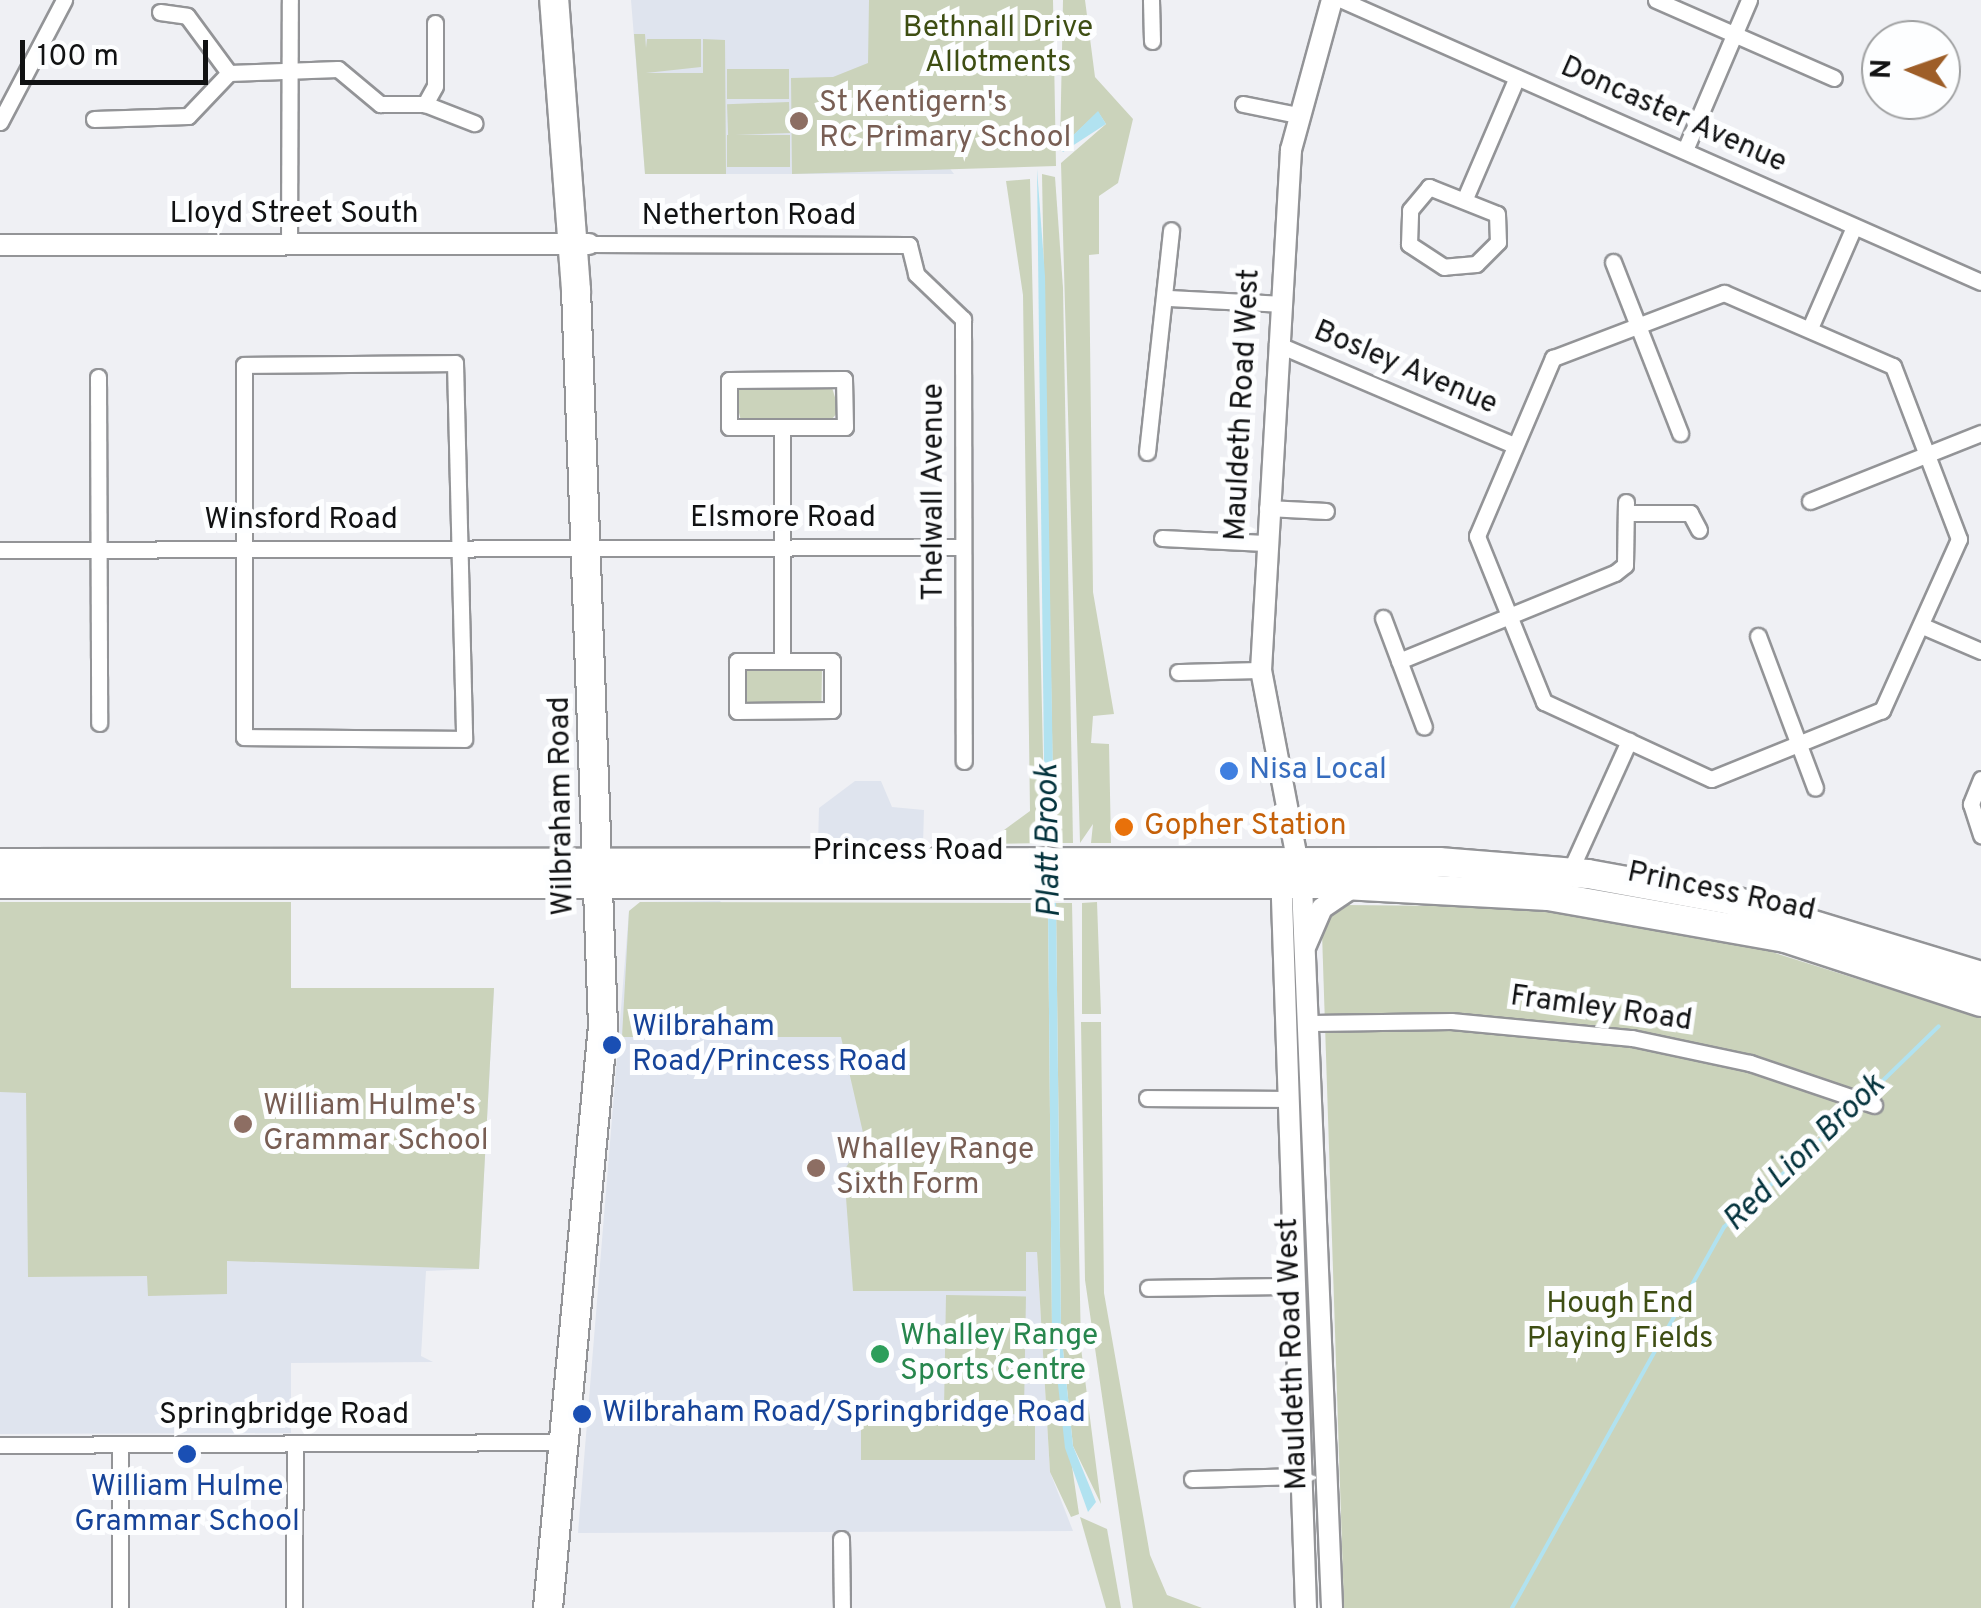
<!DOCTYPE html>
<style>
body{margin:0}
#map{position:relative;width:1981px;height:1608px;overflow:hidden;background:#eff0f4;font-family:Overpass,sans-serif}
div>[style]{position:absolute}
.built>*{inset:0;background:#dfe4ee}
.green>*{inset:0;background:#cbd3bb;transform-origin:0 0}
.water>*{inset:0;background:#b1e2f0}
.stream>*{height:4px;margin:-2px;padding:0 2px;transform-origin:2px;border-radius:2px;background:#b1e2f0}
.roads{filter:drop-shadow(2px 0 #939497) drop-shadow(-2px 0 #939497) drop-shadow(0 2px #939497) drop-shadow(0 -2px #939497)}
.street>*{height:15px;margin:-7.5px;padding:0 7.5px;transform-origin:7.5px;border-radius:7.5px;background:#fff}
.secondary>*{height:20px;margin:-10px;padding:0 10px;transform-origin:10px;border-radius:10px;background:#fff}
.highway>*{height:28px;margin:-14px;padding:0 14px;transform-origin:14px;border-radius:14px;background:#fff}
.dots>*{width:28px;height:28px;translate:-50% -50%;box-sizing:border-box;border:5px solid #fdfeff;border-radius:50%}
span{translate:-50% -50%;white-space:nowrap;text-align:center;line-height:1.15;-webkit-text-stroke:10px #fdfeff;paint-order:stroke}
.park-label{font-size:30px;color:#3e4e13}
.education-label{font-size:30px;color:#785e54}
.left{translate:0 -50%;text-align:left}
.street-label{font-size:30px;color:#111213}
.shop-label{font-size:30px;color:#366cbe}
.food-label{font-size:30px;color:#c56008}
.transit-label{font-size:30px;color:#164399}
.leisure-label{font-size:30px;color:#27864d}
.water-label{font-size:32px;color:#03323c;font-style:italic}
.north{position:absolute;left:1861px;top:20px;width:100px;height:100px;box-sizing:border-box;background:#fdfeff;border:2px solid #9fa0a1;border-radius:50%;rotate:272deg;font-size:28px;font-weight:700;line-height:40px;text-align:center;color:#111213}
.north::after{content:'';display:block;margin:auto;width:35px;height:45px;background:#9e5e28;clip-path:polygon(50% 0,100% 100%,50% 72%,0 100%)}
.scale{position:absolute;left:20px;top:40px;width:188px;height:45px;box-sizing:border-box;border:5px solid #111213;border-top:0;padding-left:12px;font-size:30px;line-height:35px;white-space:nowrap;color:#111213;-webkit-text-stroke:8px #fdfeff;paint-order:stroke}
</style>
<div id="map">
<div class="built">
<i style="clip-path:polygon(631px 0,869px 0,869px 63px,954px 174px,645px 174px)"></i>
<i style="clip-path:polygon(855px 781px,881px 781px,892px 807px,924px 810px,923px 845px,818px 844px,819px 808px)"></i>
<i style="clip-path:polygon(720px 901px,1037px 1252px,1050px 1472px,1073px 1531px,578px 1533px,629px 911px,642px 902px)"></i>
<i style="clip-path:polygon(0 902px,291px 902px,291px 988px,494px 988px,479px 1269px,426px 1271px,421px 1356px,433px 1362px,291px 1363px,291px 1433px,0 1434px)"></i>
</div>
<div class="green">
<i style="clip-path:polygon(869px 0,1053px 0,1056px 166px,792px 174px,791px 78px,833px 77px,868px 63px)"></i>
<i style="clip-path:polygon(1063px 0,1085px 0,1095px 77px,1133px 119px,1118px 183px,1099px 196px,1099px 254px,1089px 255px,1093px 592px,1114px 714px,1093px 716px,1091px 743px,1109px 744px,1111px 843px,1091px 843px,1093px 824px,1080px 843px,1061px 163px,1106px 124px,1098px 112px,1060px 148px)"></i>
<i style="clip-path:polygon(634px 34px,645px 34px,646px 48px,647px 39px,701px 39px,701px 67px,646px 73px,703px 73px,703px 39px,725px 40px,726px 174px,645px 174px)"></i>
<i style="left:789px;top:69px;width:30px;height:62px;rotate:90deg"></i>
<i style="left:789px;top:102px;width:31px;height:62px;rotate:88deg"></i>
<i style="left:790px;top:135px;width:32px;height:63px;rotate:90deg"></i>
<i style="clip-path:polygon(1042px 174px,1055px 177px,1063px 288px,1073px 843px,1054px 843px)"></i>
<i style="clip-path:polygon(1030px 179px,1045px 843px,985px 844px,1030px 811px,1023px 295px,1006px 181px)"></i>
<i style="clip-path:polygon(742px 384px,831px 384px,839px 411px,831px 420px,741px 421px,734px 392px)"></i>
<i style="left:745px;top:669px;width:77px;height:33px;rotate:1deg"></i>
<i style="clip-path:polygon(0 902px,291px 902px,291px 988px,494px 988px,479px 1269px,227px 1261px,227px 1294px,148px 1296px,147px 1276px,28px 1277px,26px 1093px,0 1092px)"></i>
<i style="clip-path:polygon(640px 902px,1048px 903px,1052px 1330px,1079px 1514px,1071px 1517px,1050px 1472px,1037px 1252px,1026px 1252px,1026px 1291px,853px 1291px,844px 1171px,864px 1137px,841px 1037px,622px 1037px,629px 911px)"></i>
<i style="clip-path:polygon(1097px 902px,1101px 1014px,1082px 1014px,1082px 903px)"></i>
<i style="clip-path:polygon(1056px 903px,1072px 903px,1081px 1348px,1101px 1504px,1073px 1446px,1061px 1330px)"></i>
<i style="clip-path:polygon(1346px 905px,1544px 907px,1721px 936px,1981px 1018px,1981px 1608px,1344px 1608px,1322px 933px,1330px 913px)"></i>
<i style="clip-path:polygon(1081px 1022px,1101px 1022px,1104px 1293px,1150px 1555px,1167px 1595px,1202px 1608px,1133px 1608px,1085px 1280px)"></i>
<i style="left:946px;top:1295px;width:80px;height:118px;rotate:1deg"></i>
<i style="left:861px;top:1421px;width:174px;height:39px"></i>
<i style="clip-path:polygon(1080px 1517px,1107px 1529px,1121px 1608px,1106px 1608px)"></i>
</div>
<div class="water">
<i style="clip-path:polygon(1098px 111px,1106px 124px,1063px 152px,1060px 148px)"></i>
<i style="clip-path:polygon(1037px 169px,1045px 276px,1054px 843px,1045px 843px)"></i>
<i style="clip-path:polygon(1048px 903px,1056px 903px,1061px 1330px,1073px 1446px,1096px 1502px,1088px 1512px,1065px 1448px,1052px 1330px)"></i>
</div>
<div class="stream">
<i style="left:1867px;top:1096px;width:100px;rotate:-44.2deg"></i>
<i style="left:1512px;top:1608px;width:436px;rotate:-60.9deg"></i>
<i style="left:1724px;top:1227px;width:179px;rotate:-42.1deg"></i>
</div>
<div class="roads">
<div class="street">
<i style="left:1151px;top:0;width:41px;rotate:88.6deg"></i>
<i style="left:1342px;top:0;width:698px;rotate:23.81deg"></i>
<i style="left:1656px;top:0;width:194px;rotate:23.7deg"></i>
<i style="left:160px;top:12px;width:27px;rotate:8deg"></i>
<i style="left:187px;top:16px;width:71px;rotate:53.6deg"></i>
<i style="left:229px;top:73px;width:109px;rotate:-2.1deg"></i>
<i style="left:338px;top:69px;width:55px;rotate:39.8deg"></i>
<i style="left:380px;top:104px;width:45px"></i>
<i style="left:435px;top:23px;width:63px;rotate:90deg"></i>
<i style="left:435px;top:86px;width:21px;rotate:119deg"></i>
<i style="left:425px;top:104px;width:53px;rotate:21.2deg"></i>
<i style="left:1243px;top:104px;width:55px;rotate:11.5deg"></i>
<i style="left:94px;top:119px;width:94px;rotate:-1.8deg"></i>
<i style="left:188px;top:116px;width:59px;rotate:-46.4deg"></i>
<i style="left:0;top:122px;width:138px;rotate:-62.3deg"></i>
<i style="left:1685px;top:150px;width:163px;rotate:-66.9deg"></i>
<i style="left:1429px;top:187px;width:73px;rotate:21.7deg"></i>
<i style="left:1497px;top:214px;width:28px;rotate:88deg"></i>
<i style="left:1498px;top:242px;width:31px;rotate:135deg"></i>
<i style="left:1476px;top:264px;width:32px;rotate:175deg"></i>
<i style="left:1444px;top:267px;width:42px;rotate:-146.7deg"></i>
<i style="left:1409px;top:244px;width:34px;rotate:-88deg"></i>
<i style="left:1410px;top:210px;width:30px;rotate:-50deg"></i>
<i style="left:1466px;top:196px;width:129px;rotate:-66.8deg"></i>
<i style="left:589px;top:244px;width:320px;rotate:0.2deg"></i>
<i style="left:909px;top:245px;width:30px;rotate:76deg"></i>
<i style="left:916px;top:274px;width:65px;rotate:43.8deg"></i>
<i style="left:963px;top:319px;width:442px;rotate:89.9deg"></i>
<i style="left:289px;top:245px;width:245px;rotate:-89.8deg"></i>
<i style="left:1613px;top:262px;width:184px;rotate:68.6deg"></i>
<i style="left:1724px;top:293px;width:184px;rotate:23.4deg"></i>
<i style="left:1893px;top:366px;width:185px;rotate:69.1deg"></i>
<i style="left:1959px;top:539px;width:188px;rotate:114.2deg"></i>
<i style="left:1882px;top:710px;width:184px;rotate:158deg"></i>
<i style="left:1711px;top:779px;width:184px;rotate:-155.2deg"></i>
<i style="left:1544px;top:702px;width:179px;rotate:-112deg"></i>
<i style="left:1477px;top:536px;width:194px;rotate:-66.9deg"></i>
<i style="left:1553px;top:358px;width:183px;rotate:-20.8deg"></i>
<i style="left:1167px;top:298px;width:114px;rotate:3deg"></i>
<i style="left:1810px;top:328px;width:110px;rotate:-66.5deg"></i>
<i style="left:1277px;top:344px;width:255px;rotate:23.1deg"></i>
<i style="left:455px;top:363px;width:376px;rotate:88.6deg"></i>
<i style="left:464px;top:739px;width:220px;rotate:-179.5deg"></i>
<i style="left:244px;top:737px;width:372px;rotate:-90deg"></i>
<i style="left:244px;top:365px;width:211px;rotate:-0.5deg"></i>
<i style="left:98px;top:377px;width:346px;rotate:89.8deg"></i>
<i style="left:844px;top:379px;width:48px;rotate:88.8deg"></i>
<i style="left:845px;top:427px;width:116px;rotate:180deg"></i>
<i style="left:729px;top:427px;width:47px;rotate:-90deg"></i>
<i style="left:729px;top:380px;width:115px;rotate:-0.5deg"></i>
<i style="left:1147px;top:452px;width:223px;rotate:-83.8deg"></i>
<i style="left:1810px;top:501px;width:184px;rotate:-21.7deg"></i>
<i style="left:1267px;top:508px;width:59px;rotate:2.9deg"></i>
<i style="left:1629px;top:513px;width:61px"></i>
<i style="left:1690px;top:513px;width:19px;rotate:62deg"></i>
<i style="left:1162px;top:538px;width:103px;rotate:2.8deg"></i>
<i style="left:0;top:550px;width:963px;rotate:-0.18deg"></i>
<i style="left:1383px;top:618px;width:116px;rotate:69.4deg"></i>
<i style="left:1925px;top:627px;width:61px;rotate:23.2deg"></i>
<i style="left:1758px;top:636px;width:162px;rotate:69.4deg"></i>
<i style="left:737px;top:661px;width:95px"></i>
<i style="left:832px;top:661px;width:49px;rotate:90deg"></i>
<i style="left:832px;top:710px;width:95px;rotate:179.4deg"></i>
<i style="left:737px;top:711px;width:50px;rotate:-90deg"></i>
<i style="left:782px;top:661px;width:234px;rotate:-90deg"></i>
<i style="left:1399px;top:661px;width:233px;rotate:-22.2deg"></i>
<i style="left:1615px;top:573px;width:13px;rotate:-39deg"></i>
<i style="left:1625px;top:565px;width:63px;rotate:-89.1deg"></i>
<i style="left:1178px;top:672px;width:83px;rotate:-1.4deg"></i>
<i style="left:1981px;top:779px;width:27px;rotate:112deg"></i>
<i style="left:1971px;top:804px;width:33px;rotate:72deg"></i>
<i style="left:1570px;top:871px;width:143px;rotate:-65.6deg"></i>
<i style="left:1312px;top:1023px;width:139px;rotate:-0.8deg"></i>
<i style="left:1451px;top:1021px;width:182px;rotate:5.4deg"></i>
<i style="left:1632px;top:1038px;width:121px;rotate:12deg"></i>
<i style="left:1750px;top:1063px;width:131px;rotate:18.7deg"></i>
<i style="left:1147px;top:1098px;width:139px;rotate:0.4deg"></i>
<i style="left:1148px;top:1288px;width:147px;rotate:-0.8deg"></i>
<i style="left:0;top:1445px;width:568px;rotate:-0.3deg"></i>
<i style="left:1192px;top:1479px;width:110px;rotate:-1.6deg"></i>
<i style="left:841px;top:1539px;width:69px;rotate:89.2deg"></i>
<i style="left:120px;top:1608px;width:163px;rotate:-90deg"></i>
<i style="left:294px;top:1608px;width:164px;rotate:-89.7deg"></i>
</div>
<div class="secondary">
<i style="left:1332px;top:0;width:156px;rotate:105.3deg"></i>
<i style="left:1291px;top:150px;width:521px;rotate:93.3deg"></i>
<i style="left:1261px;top:670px;width:219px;rotate:79.2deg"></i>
<i style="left:1302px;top:885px;width:724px;rotate:87.62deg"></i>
<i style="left:0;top:245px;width:589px;rotate:-0.1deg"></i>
<i style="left:1281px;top:870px;width:738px;rotate:88.06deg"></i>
<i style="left:1306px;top:945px;width:40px;rotate:-66.6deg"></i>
<i style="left:1322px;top:908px;width:37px;rotate:-34deg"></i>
</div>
<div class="highway">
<i style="left:0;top:863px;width:1439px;rotate:-0.04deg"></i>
<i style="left:1439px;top:862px;width:149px;rotate:4.6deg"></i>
<i style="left:1588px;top:874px;width:145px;rotate:10.3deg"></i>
<i style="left:1731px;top:900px;width:261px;rotate:16.9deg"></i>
<i style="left:0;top:884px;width:1325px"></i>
<i style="left:1325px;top:884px;width:223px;rotate:3.1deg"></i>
<i style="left:1548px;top:896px;width:241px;rotate:10deg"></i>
<i style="left:1785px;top:938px;width:206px;rotate:18.1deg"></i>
<i style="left:548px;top:1608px;width:585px;rotate:-84.6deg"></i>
<i style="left:603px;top:1026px;width:736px;rotate:-92.1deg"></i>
<i style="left:576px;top:290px;width:291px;rotate:-94.3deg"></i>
</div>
</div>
<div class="dots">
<i style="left:799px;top:121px;background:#8d6e63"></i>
<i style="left:1229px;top:771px;background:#3f7fe0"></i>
<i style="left:1124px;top:827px;background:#e8710a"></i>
<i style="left:612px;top:1045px;background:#1a4fb4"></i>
<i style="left:243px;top:1124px;background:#8d6e63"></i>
<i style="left:816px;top:1168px;background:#8d6e63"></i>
<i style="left:880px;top:1354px;background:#2e9e5b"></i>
<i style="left:582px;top:1414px;background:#1a4fb4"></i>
<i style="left:187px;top:1454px;background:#1a4fb4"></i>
</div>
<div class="park-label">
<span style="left:998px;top:46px">Bethnall Drive<br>Allotments</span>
<span style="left:1620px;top:1322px">Hough End<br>Playing Fields</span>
</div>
<div class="education-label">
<span class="left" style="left:819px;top:121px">St Kentigern's<br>RC Primary School</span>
<span class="left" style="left:263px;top:1124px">William Hulme's<br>Grammar School</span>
<span class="left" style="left:836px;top:1168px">Whalley Range<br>Sixth Form</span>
</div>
<div class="street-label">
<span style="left:1673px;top:116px;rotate:24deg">Doncaster Avenue</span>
<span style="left:294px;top:215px">Lloyd Street South</span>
<span style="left:749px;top:217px">Netherton Road</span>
<span style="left:1405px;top:369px;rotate:23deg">Bosley Avenue</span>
<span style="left:1244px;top:405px;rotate:-87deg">Mauldeth Road West</span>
<span style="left:935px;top:492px;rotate:-90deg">Thelwall Avenue</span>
<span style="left:783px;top:519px">Elsmore Road</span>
<span style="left:301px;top:521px">Winsford Road</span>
<span style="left:563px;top:806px;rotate:-91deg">Wilbraham Road</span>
<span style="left:908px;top:852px">Princess Road</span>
<span style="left:1721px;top:893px;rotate:12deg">Princess Road</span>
<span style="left:1601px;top:1010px;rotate:8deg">Framley Road</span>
<span style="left:1294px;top:1354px;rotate:-92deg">Mauldeth Road West</span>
<span style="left:284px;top:1416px">Springbridge Road</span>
</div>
<div class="shop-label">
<span class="left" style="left:1249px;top:771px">Nisa Local</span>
</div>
<div class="food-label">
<span class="left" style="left:1144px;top:827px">Gopher Station</span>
</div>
<div class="transit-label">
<span class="left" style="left:632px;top:1045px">Wilbraham<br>Road/Princess Road</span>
<span class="left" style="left:602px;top:1414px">Wilbraham Road/Springbridge Road</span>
<span style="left:187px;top:1505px">William Hulme<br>Grammar School</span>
</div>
<div class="leisure-label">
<span class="left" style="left:900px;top:1354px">Whalley Range<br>Sports Centre</span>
</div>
<div class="water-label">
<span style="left:1050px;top:841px;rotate:-91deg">Platt Brook</span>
<span style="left:1805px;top:1154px;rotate:-44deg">Red Lion Brook</span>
</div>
<div class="north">N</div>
<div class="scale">100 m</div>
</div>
